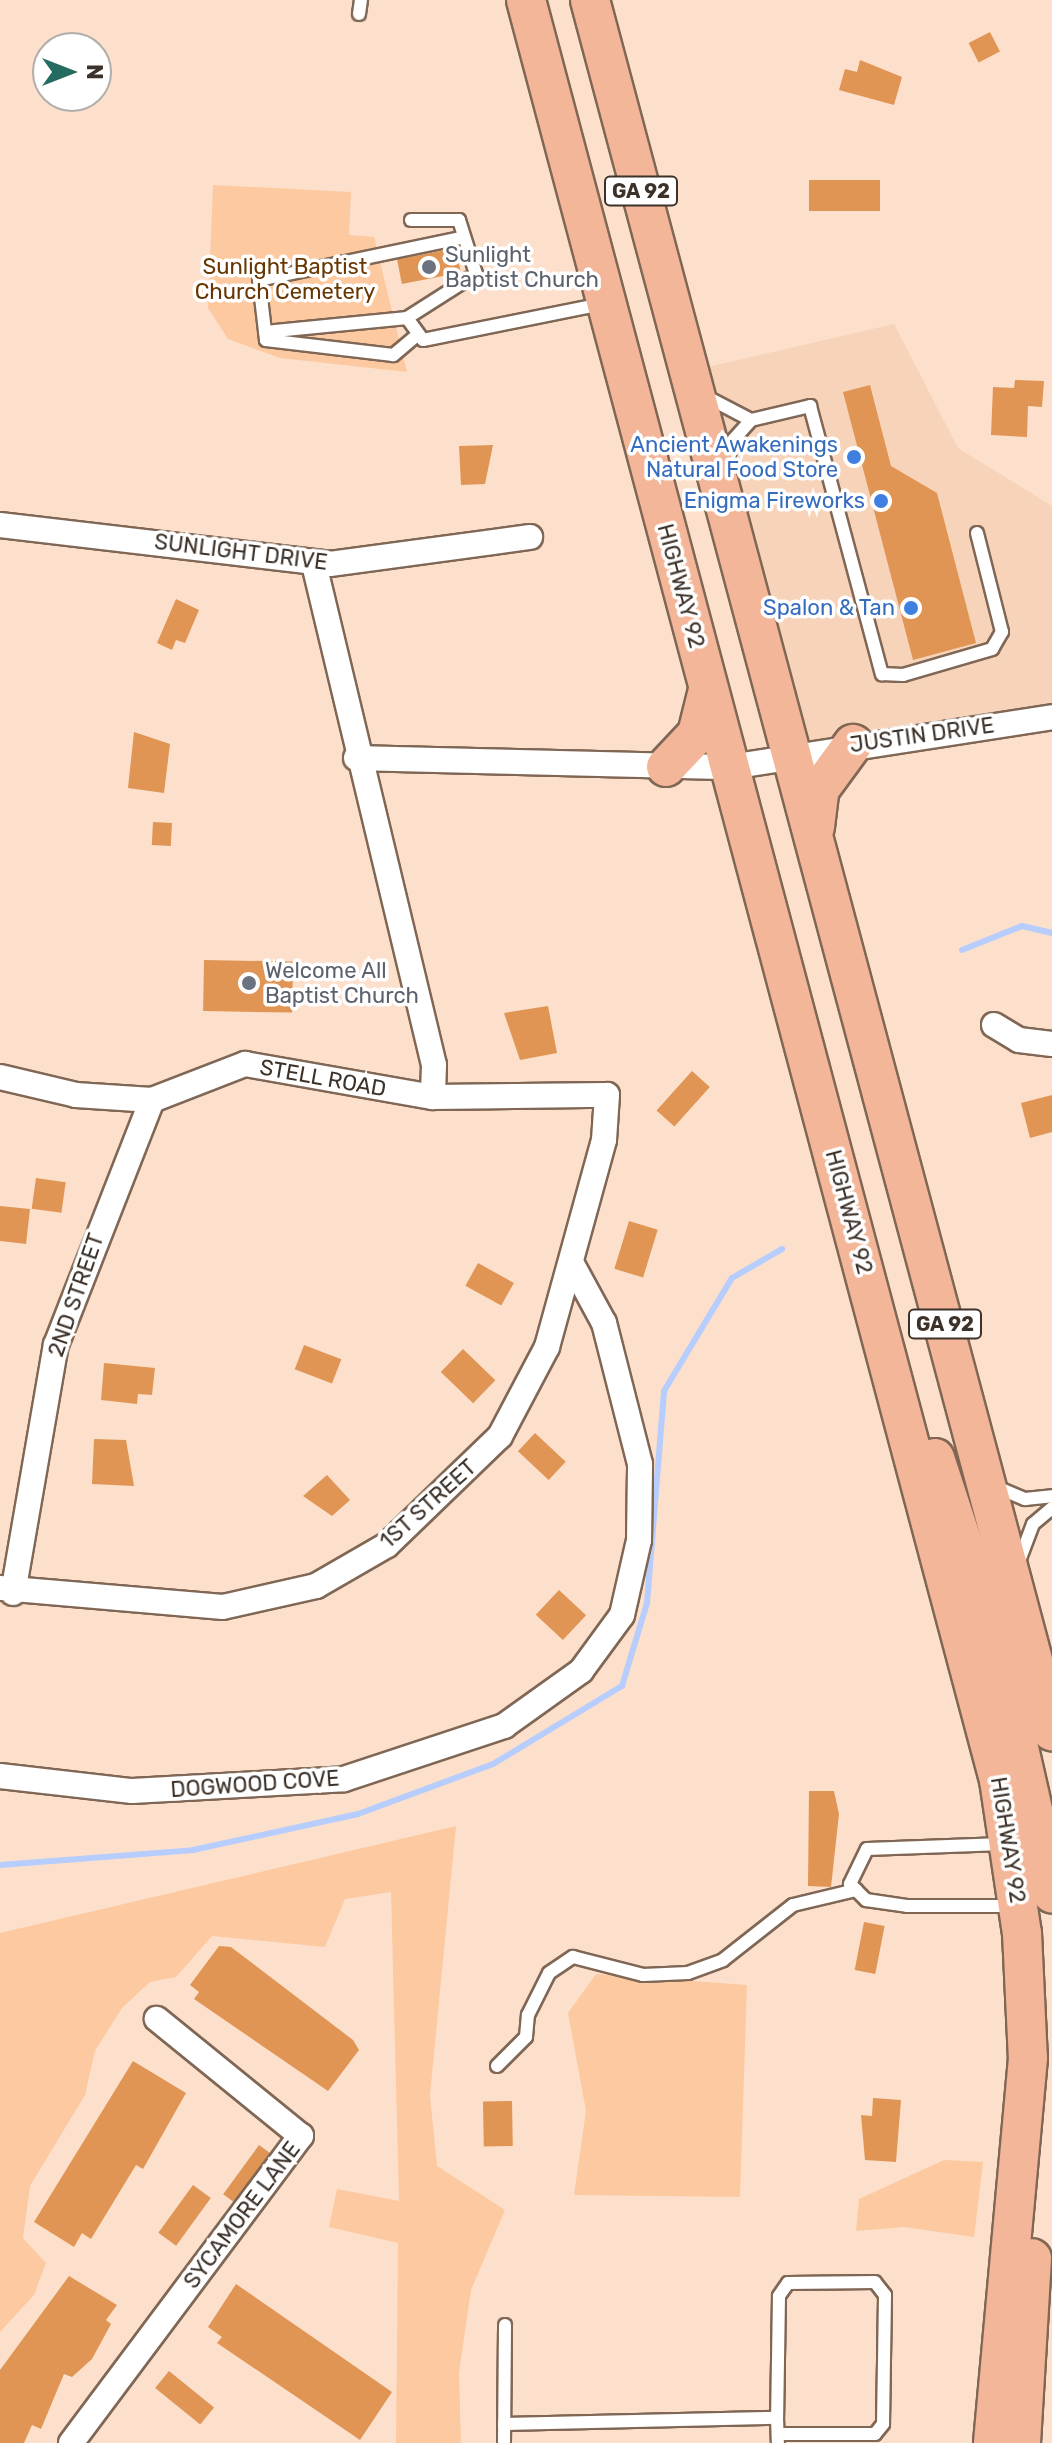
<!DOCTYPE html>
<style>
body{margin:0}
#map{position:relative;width:1052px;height:2443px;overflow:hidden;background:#fce0cb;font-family:Rubik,sans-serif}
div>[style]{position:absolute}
.built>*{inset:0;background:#f6d3b9}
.green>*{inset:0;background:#fdc9a0}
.stream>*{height:6px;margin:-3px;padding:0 3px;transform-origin:3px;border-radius:3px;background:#b6cdfe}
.building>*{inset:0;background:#e09555;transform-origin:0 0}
.roads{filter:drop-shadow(2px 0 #806755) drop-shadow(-2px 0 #806755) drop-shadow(0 2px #806755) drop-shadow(0 -2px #806755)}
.lane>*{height:12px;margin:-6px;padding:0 6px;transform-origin:6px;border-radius:6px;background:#fff}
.street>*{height:24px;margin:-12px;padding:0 12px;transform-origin:12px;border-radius:12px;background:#fff}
.primary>*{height:38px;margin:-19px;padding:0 19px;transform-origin:19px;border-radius:19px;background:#f3b698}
.dots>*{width:22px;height:22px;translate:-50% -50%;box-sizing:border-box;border:4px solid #fff;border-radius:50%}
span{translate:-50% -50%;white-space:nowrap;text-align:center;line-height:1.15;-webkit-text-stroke:7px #fff;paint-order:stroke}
.shield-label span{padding:2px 6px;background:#fff;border:2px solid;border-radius:6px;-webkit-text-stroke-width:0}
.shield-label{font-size:20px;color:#3d322a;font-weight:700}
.worship-label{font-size:22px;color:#5b616d}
.left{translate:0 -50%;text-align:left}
.park-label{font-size:22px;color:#673601}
.shop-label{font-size:22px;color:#366cbe}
.right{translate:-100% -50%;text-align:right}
.street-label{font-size:22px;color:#3d322a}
.north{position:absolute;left:32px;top:32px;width:80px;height:80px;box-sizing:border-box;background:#fff;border:2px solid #b1adaa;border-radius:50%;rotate:90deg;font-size:22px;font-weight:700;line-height:32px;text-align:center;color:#3d322a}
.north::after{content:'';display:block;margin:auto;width:28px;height:36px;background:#246b60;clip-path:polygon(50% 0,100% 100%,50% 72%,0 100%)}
</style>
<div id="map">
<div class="built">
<i style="clip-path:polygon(894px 324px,958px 448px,1052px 506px,1052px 723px,816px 762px,699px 369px)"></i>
</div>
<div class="green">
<i style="clip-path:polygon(213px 185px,351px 192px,349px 235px,374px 237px,407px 372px,280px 358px,228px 339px,208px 308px)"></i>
<i style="clip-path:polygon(456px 1826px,430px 2095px,437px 2166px,505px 2210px,471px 2290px,459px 2373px,461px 2443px,396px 2443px,398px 2243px,329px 2227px,337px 2189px,399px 2201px,391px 1892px,345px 1899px,325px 1947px,212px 1936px,176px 1977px,150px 1982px,122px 2008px,95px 2051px,85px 2095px,30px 2186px,23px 2238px,46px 2263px,34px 2295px,0 2332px,0 1933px)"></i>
<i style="clip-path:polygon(596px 1974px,747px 1985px,740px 2197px,574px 2195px,586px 2111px,568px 2013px)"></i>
<i style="clip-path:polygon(944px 2160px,983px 2162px,974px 2237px,904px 2227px,856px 2231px,859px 2199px)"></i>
</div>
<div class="stream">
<i style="left:962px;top:950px;width:65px;rotate:-21.8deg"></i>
<i style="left:1022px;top:926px;width:31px;rotate:13deg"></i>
<i style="left:0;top:1865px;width:194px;rotate:-4.4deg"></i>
<i style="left:193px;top:1850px;width:169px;rotate:-12.3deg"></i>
<i style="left:358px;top:1814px;width:144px;rotate:-20.3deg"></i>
<i style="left:493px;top:1764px;width:151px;rotate:-31.2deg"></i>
<i style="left:622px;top:1686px;width:87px;rotate:-73.2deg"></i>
<i style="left:647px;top:1603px;width:213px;rotate:-85.4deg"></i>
<i style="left:664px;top:1391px;width:132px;rotate:-59deg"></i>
<i style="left:732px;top:1278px;width:58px;rotate:-30.1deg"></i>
</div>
<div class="building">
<i style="left:990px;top:32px;width:22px;height:24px;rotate:63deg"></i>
<i style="clip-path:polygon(860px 60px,902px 77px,894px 105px,839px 90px,845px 69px,857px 72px)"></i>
<i style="left:880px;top:180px;width:31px;height:71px;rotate:90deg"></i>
<i style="left:456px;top:248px;width:25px;height:60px;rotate:79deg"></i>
<i style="clip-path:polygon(1015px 380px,1044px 381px,1042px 407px,1028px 406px,1027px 437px,991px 435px,993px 387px,1014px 388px)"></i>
<i style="clip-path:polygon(870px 385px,891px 466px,937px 493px,976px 643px,913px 660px,843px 392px)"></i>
<i style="clip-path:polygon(493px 445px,485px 484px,461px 485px,459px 446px)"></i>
<i style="clip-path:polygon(176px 599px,199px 610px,185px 643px,176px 640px,172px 650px,157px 643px)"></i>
<i style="clip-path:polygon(134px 732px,170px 744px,164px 793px,128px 788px)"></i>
<i style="left:153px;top:822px;width:19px;height:23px;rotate:3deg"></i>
<i style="left:204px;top:960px;width:89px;height:51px;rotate:1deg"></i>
<i style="clip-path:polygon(548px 1006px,557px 1053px,520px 1060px,504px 1013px)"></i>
<i style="left:692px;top:1071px;width:24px;height:53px;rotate:42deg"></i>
<i style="clip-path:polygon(1052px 1095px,1052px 1132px,1030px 1138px,1021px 1103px)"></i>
<i style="left:36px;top:1178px;width:30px;height:31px;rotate:8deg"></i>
<i style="clip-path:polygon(0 1206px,30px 1209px,26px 1244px,0 1241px)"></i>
<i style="left:629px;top:1221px;width:30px;height:50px;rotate:17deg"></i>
<i style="left:478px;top:1263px;width:41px;height:26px;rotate:29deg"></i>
<i style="left:304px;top:1345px;width:40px;height:26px;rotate:21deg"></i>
<i style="left:463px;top:1349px;width:45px;height:32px;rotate:44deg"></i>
<i style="clip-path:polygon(104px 1363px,155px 1368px,152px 1395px,138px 1394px,137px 1404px,101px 1400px)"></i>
<i style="left:535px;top:1433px;width:42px;height:25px;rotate:43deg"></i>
<i style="clip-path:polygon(94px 1439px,126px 1440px,134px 1486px,92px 1484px)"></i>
<i style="clip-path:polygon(327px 1475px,350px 1500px,332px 1516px,303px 1496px)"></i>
<i style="left:559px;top:1590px;width:37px;height:34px;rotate:43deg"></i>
<i style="clip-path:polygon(809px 1791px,834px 1791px,839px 1814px,831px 1887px,808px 1886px)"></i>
<i style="left:864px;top:1922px;width:21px;height:49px;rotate:11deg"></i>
<i style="clip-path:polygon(219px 1946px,231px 1947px,353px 2040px,359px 2050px,328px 2091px,194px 1999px,199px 1992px,190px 1985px)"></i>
<i style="clip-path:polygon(133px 2061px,186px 2093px,143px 2169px,136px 2165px,91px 2239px,82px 2233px,74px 2247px,34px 2222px)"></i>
<i style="clip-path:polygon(873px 2098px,901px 2100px,896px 2162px,865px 2160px,861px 2115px,872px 2116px)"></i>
<i style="left:512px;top:2101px;width:45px;height:29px;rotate:89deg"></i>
<i style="left:259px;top:2145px;width:14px;height:61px;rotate:36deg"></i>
<i style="left:193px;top:2185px;width:22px;height:59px;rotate:36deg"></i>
<i style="clip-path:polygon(69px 2276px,117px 2305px,106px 2320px,111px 2324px,92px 2359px,72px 2377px,64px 2374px,41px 2429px,32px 2425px,24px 2443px,0 2443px,0 2370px)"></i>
<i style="clip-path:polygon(236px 2284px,392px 2392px,360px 2440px,217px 2343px,222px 2337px,208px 2327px)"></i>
<i style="left:169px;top:2371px;width:58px;height:22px;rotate:39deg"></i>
</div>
<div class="roads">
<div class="lane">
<i style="left:359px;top:14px;width:14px;rotate:-82deg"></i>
<i style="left:411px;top:220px;width:48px"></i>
<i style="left:459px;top:220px;width:57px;rotate:72.5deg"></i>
<i style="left:476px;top:274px;width:82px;rotate:147.5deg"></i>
<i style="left:407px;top:318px;width:27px;rotate:54deg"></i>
<i style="left:423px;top:340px;width:182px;rotate:-11.4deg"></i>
<i style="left:265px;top:332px;width:143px;rotate:-5.6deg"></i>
<i style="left:416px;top:336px;width:30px;rotate:140deg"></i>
<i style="left:393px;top:355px;width:128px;rotate:-173.3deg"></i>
<i style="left:266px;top:340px;width:60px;rotate:-96.7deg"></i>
<i style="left:259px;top:280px;width:209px;rotate:-11.8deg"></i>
<i style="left:705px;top:396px;width:52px;rotate:27.6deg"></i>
<i style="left:726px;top:463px;width:25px;rotate:-72deg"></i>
<i style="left:734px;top:439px;width:25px;rotate:-48deg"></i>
<i style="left:751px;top:420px;width:61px;rotate:-13.3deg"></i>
<i style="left:810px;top:406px;width:278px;rotate:75deg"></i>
<i style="left:882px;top:674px;width:21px;rotate:3deg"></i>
<i style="left:903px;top:675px;width:93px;rotate:-16.3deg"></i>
<i style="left:992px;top:649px;width:20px;rotate:-60deg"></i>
<i style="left:1002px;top:632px;width:102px;rotate:-104.2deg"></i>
<i style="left:994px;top:1486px;width:34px;rotate:23deg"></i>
<i style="left:1025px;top:1499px;width:27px;rotate:-6deg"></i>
<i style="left:1016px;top:1569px;width:48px;rotate:-69.3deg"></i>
<i style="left:1033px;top:1524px;width:25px;rotate:-40deg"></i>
<i style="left:1003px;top:1844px;width:136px;rotate:177.9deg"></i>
<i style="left:867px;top:1849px;width:39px;rotate:116deg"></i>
<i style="left:850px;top:1884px;width:23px;rotate:45deg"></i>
<i style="left:866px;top:1900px;width:41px;rotate:8.3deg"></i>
<i style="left:907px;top:1906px;width:108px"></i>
<i style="left:497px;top:2066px;width:41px;rotate:-45deg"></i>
<i style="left:526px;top:2037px;width:22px;rotate:-85deg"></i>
<i style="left:528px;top:2015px;width:47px;rotate:-63.4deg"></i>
<i style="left:549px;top:1973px;width:29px;rotate:-34deg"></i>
<i style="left:573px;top:1957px;width:72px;rotate:14.4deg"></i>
<i style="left:643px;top:1975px;width:45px;rotate:-2.5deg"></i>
<i style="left:688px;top:1973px;width:37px;rotate:-20deg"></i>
<i style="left:723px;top:1960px;width:89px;rotate:-38.2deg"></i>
<i style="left:793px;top:1905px;width:65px;rotate:-13.4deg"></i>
<i style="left:504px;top:2424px;width:273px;rotate:-1.3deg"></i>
<i style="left:778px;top:2434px;width:97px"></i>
<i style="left:875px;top:2434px;width:13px;rotate:-51deg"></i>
<i style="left:883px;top:2424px;width:129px;rotate:-89.1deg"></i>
<i style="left:885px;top:2295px;width:16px;rotate:-128deg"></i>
<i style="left:875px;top:2282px;width:87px;rotate:179.3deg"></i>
<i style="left:788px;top:2283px;width:16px;rotate:125deg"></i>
<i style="left:779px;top:2296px;width:122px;rotate:90.9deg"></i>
<i style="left:777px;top:2418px;width:25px;rotate:88deg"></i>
<i style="left:504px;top:2443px;width:118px;rotate:-89.5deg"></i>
</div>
<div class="street">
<i style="left:0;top:525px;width:332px;rotate:6.7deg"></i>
<i style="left:330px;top:564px;width:202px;rotate:-7.7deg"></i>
<i style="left:314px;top:564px;width:515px;rotate:76.53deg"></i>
<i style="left:434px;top:1065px;width:32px;rotate:92deg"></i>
<i style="left:356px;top:758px;width:374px;rotate:1.4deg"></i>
<i style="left:730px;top:767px;width:326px;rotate:-8.8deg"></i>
<i style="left:994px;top:1025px;width:29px;rotate:31deg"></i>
<i style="left:1019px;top:1040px;width:33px;rotate:7deg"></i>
<i style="left:0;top:1077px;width:78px;rotate:13.3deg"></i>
<i style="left:76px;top:1095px;width:76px;rotate:3.8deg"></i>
<i style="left:152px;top:1100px;width:100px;rotate:-21.2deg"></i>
<i style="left:245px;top:1064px;width:191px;rotate:10deg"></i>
<i style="left:433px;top:1097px;width:174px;rotate:-0.7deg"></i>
<i style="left:607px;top:1095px;width:45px;rotate:93.8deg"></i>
<i style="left:604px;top:1140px;width:215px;rotate:105.4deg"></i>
<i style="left:547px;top:1347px;width:101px;rotate:117.8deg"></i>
<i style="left:500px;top:1436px;width:157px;rotate:136deg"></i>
<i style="left:387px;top:1545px;width:82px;rotate:150deg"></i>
<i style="left:316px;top:1586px;width:95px;rotate:167.3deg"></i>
<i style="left:223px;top:1607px;width:224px;rotate:-175.1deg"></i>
<i style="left:13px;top:1593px;width:252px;rotate:-80.2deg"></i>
<i style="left:56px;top:1345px;width:263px;rotate:-68.6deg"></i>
<i style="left:0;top:1776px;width:133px;rotate:6.5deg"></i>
<i style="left:132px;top:1791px;width:212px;rotate:-3.2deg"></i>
<i style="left:344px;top:1779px;width:169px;rotate:-18.3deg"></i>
<i style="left:504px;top:1726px;width:95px;rotate:-35.5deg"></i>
<i style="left:581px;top:1671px;width:69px;rotate:-53.8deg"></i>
<i style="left:622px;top:1615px;width:77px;rotate:-77.2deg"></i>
<i style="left:639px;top:1540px;width:76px;rotate:-89.2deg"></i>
<i style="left:640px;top:1464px;width:146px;rotate:-104.3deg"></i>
<i style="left:604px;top:1323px;width:65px;rotate:-118.5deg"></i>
<i style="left:71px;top:2443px;width:384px;rotate:-53.2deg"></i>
<i style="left:301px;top:2136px;width:186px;rotate:-140.9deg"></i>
</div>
<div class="primary">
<i style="left:526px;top:0;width:1842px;rotate:75.12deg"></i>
<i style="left:999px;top:1780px;width:155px;rotate:81.5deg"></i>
<i style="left:1022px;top:1933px;width:125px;rotate:87.3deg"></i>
<i style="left:1028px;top:2058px;width:387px;rotate:95.2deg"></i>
<i style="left:590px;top:0;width:1792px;rotate:75.06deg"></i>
<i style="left:666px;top:767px;width:45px;rotate:-46.8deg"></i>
<i style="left:697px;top:734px;width:45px;rotate:-76deg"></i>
<i style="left:815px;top:827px;width:38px;rotate:-83deg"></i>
<i style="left:820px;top:789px;width:56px;rotate:-53.7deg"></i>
<i style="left:935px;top:1458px;width:189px;rotate:71.9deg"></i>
<i style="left:994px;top:1638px;width:262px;rotate:77.2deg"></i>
<i style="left:1021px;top:2443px;width:185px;rotate:-86.6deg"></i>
</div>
</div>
<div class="dots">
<i style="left:429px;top:267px;background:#6b7280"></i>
<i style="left:854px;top:457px;background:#3f7fe0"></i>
<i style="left:881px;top:501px;background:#3f7fe0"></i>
<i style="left:911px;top:608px;background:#3f7fe0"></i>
<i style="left:249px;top:983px;background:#6b7280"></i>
</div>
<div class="shield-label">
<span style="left:641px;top:191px">GA 92</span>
<span style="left:945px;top:1324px">GA 92</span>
</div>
<div class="worship-label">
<span class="left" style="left:445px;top:267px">Sunlight<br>Baptist Church</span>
<span class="left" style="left:265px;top:983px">Welcome All<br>Baptist Church</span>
</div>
<div class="park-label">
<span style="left:285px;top:279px">Sunlight Baptist<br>Church Cemetery</span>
</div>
<div class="shop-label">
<span class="right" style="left:838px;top:457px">Ancient Awakenings<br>Natural Food Store</span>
<span class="right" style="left:865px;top:501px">Enigma Fireworks</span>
<span class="right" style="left:895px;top:608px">Spalon &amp; Tan</span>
</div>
<div class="street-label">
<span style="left:241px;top:552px;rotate:7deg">SUNLIGHT DRIVE</span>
<span style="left:681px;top:586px;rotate:75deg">HIGHWAY 92</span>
<span style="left:922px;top:735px;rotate:-8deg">JUSTIN DRIVE</span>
<span style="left:323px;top:1078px;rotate:10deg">STELL ROAD</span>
<span style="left:849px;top:1212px;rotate:75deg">HIGHWAY 92</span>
<span style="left:76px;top:1295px;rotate:-71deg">2ND STREET</span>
<span style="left:428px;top:1504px;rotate:-42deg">1ST STREET</span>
<span style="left:255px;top:1784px;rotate:-4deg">DOGWOOD COVE</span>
<span style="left:1008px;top:1840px;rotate:81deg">HIGHWAY 92</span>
<span style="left:242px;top:2215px;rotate:-53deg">SYCAMORE LANE</span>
</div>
<div class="north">N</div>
</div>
